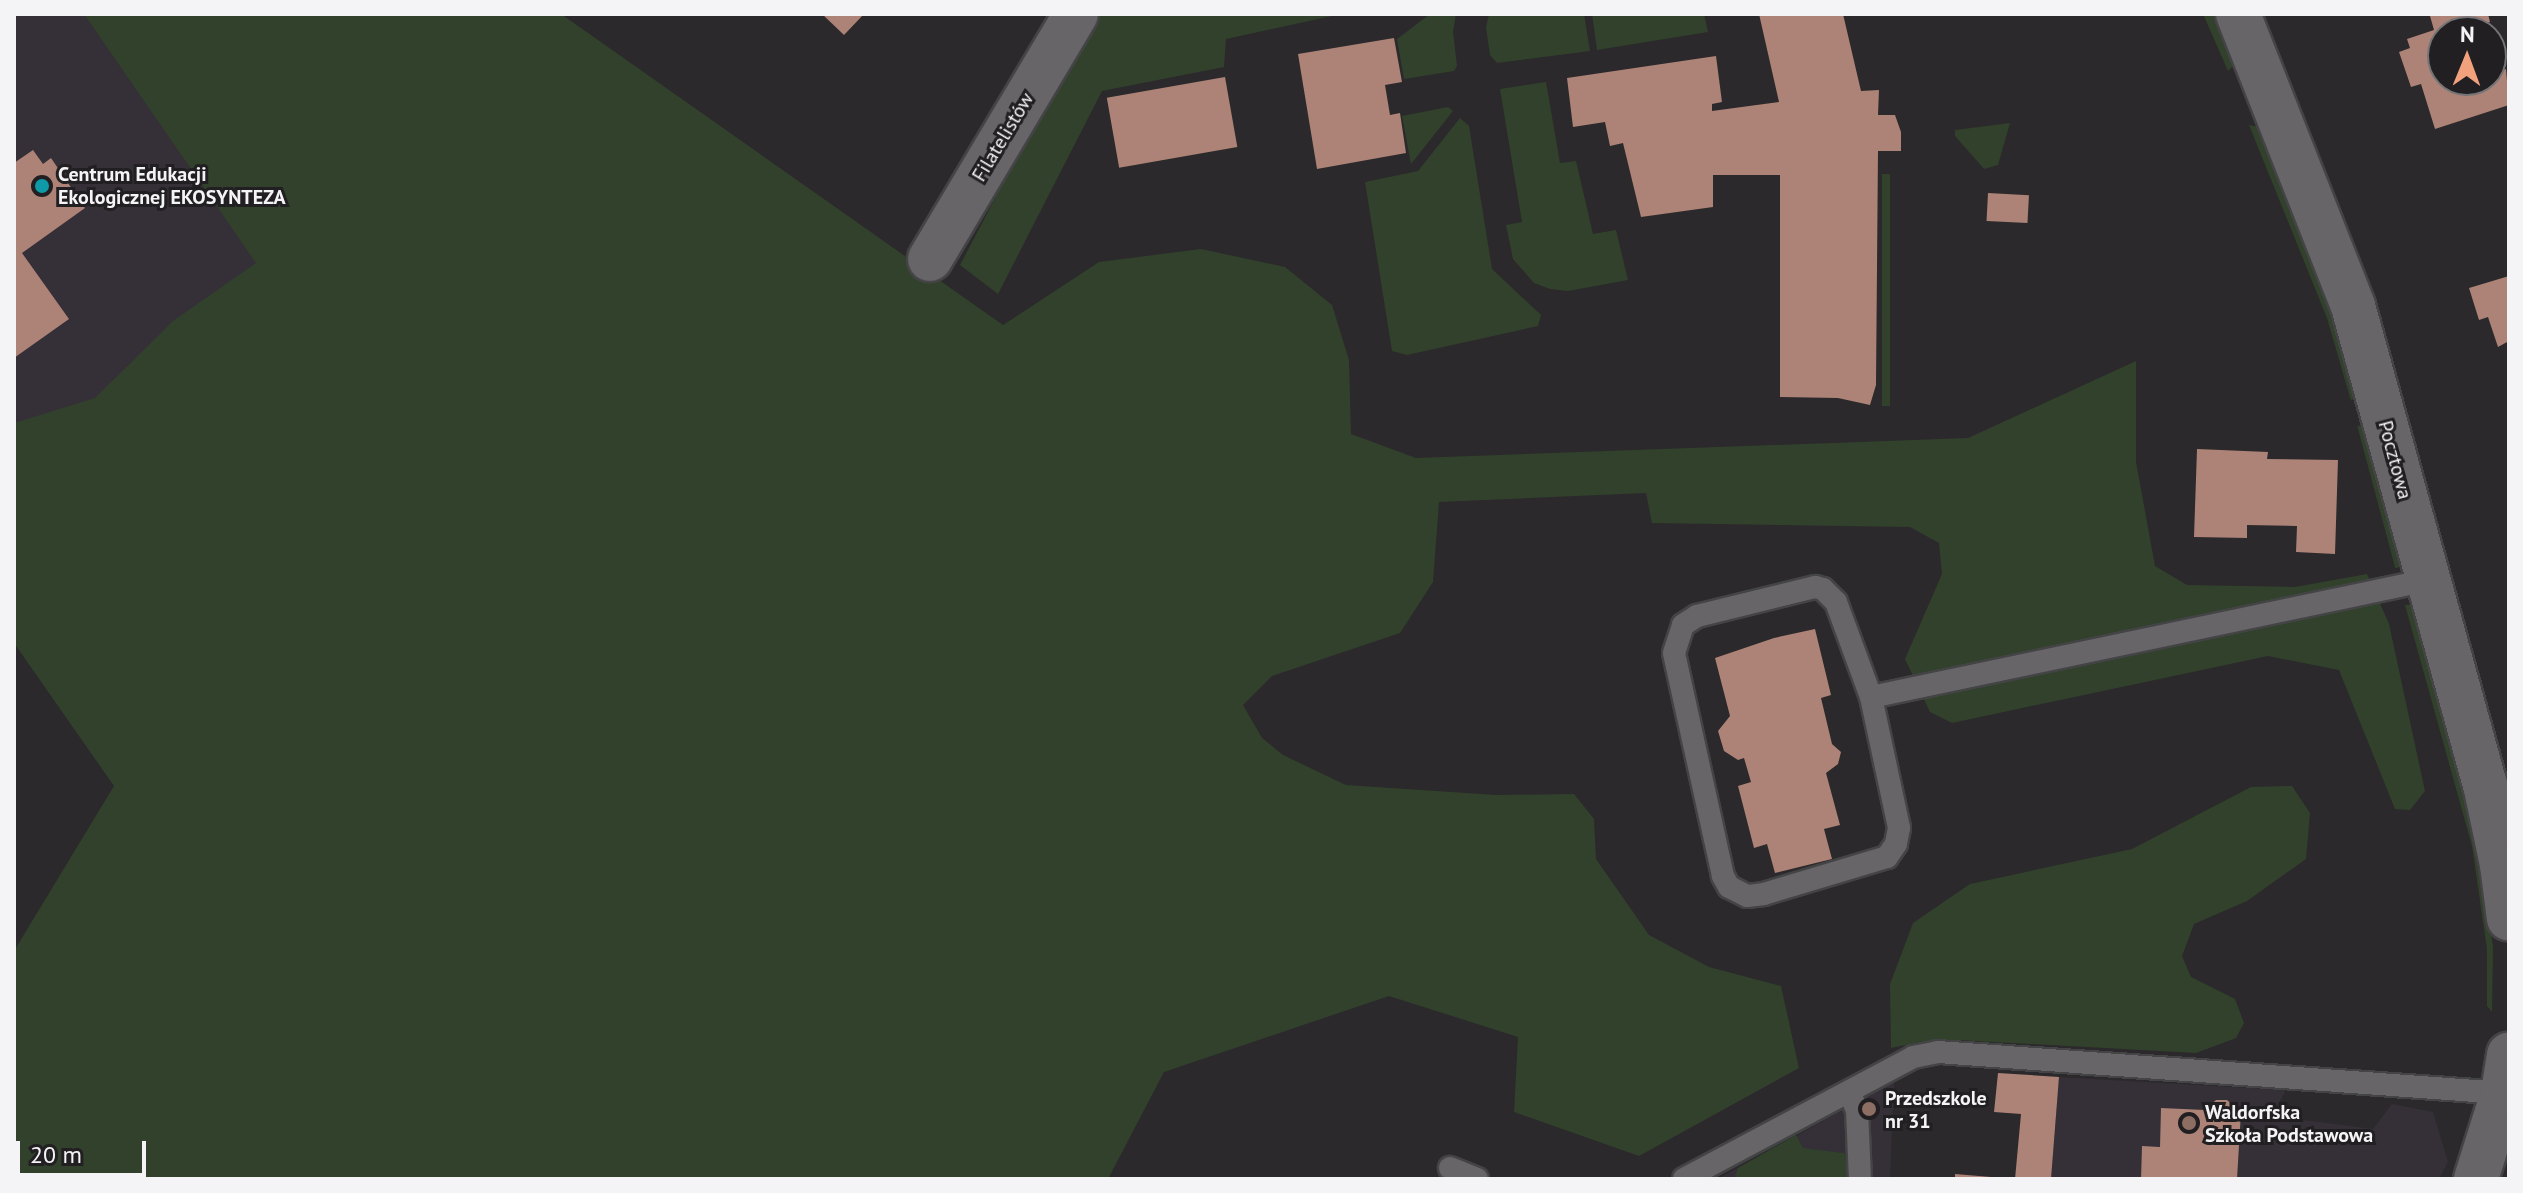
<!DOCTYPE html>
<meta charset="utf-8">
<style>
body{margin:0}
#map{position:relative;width:2523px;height:1193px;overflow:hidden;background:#2b292b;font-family:"PT Sans",sans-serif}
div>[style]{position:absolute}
.built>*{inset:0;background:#352f37}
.green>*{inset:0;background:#31412c;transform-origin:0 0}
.building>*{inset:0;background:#ac8376;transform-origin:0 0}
.roads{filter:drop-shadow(2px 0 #444446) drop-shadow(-2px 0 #444446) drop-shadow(0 2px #444446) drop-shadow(0 -2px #444446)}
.lane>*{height:22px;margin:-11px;padding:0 11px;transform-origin:11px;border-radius:11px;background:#676568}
.street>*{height:44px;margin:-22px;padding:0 22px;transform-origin:22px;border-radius:22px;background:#676568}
.dots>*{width:22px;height:22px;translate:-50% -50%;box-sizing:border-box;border:4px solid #211f22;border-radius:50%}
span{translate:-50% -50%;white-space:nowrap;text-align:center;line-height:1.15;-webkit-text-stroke:6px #211f22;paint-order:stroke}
.street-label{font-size:20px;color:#f4f3f5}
.poi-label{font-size:20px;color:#f4f3f5;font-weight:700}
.left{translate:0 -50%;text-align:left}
.frame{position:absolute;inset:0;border:16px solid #f4f3f5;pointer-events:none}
.north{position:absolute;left:2427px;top:16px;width:80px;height:80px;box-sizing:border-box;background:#211f22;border:2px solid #757476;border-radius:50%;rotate:1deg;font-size:22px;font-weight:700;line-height:32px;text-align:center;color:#f4f3f5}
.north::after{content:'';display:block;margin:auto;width:28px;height:36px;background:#f1a17c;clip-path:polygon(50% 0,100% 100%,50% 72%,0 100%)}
.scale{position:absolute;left:16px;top:1141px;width:130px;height:36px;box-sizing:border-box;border:4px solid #f4f3f5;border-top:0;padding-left:10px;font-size:24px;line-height:28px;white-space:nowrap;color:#f4f3f5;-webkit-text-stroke:6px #211f22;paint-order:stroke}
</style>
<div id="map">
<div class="built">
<i style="clip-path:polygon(14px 14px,189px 14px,377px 481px,14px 643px)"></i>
<i style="clip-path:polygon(2059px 1077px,2286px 1090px,2272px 1116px,2373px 1129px,2392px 1104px,2433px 1112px,2448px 1162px,2439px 1179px,2051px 1179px)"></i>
<i style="clip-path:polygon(1894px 1082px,1890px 1179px,1717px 1179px,1738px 1168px)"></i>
</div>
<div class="green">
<i style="clip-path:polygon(84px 14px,561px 14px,1003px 325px,1099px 262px,1201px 249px,1285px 267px,1332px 305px,1349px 360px,1351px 434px,1416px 458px,1968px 438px,2136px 361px,2136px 462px,2155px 566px,2187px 585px,2295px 587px,2367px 574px,2389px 624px,2425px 791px,2410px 810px,2395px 809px,2339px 670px,2268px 656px,1952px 723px,1930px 712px,1905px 659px,1942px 574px,1939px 543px,1910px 527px,1652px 523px,1646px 493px,1439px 502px,1433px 582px,1400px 633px,1272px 676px,1243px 705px,1262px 738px,1283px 755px,1346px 785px,1496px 795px,1574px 794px,1594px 819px,1596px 859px,1649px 935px,1709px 967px,1781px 986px,1799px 1068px,1639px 1156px,1514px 1112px,1518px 1037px,1389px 996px,1164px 1072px,1108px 1179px,14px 1179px,14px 951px,114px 786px,14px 643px,14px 423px,95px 398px,173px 321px,256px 263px)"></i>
<i style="clip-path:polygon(1092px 14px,1341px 14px,1226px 39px,1224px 67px,1102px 91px,998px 294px,960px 265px)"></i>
<i style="clip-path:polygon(1430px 14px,1456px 14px,1453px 32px,1457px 66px,1454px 71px,1404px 79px,1397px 39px)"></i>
<i style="clip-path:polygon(1489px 14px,1584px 14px,1590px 51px,1497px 63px,1490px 55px,1486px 27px)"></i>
<i style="clip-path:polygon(1592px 14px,1704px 14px,1708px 32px,1597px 50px)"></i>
<i style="clip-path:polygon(2203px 14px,2215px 14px,2235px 64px,2228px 71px)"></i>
<i style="clip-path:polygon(1546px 82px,1560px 163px,1576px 161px,1593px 234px,1616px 230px,1628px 280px,1568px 291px,1550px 289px,1534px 283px,1513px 259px,1506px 225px,1522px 222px,1500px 89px)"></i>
<i style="clip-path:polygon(1448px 107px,1453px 111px,1411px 164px,1402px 116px)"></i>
<i style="clip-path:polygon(1460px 118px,1469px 126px,1492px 269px,1541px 315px,1538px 326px,1407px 355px,1392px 351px,1365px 182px,1418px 171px)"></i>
<i style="clip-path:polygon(2010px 123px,1998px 165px,1984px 169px,1955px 136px,1955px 130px)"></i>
<i style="clip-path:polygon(2249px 125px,2265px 128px,2321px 267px,2359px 392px,2351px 401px,2327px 318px)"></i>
<i style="left:1882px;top:174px;width:8px;height:232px"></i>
<i style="left:2366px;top:424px;width:147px;height:9px;rotate:75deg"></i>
<i style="clip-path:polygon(2416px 604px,2479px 843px,2493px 947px,2492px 1012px,2487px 1006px,2487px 949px,2472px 846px,2405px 605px)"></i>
<i style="clip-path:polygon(2292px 786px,2310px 813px,2306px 859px,2247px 901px,2194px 924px,2182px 956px,2191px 977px,2235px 999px,2244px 1023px,2236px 1038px,2196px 1053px,1956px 1040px,1920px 1042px,1891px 1048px,1890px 984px,1913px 923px,1970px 884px,2132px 849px,2251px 787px)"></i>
<i style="clip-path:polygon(1796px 1135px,1803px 1148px,1850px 1154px,1850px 1179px,1734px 1179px,1738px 1168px)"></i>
</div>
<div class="building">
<i style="clip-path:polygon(822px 14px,864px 14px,844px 35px)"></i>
<i style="clip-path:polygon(1759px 14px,1843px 14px,1861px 91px,1879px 90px,1878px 115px,1895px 115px,1901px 132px,1901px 151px,1878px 151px,1876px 385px,1870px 405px,1838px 398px,1780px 397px,1780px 175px,1713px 175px,1713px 207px,1641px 217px,1623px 143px,1610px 146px,1605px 122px,1573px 127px,1567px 78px,1716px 56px,1722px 102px,1712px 104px,1712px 111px,1779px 102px)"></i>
<i style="clip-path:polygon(2436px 14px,2488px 14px,2490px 22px,2483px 24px,2485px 32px,2443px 32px,2443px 80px,2491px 80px,2492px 53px,2498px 72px,2506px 69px,2509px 105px,2435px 129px,2421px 84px,2411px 87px,2399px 52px,2410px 48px,2407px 39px,2434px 30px,2430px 16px)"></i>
<i style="clip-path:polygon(1394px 38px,1402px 82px,1385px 85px,1390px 115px,1400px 113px,1406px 153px,1317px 169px,1298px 54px)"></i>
<i style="left:1225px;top:77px;width:71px;height:120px;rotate:80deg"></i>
<i style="clip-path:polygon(33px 150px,43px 164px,51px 158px,85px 208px,22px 253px,69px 319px,14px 358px,14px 163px)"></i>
<i style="left:1988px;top:193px;width:41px;height:28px;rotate:3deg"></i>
<i style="clip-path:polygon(2509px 276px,2509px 341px,2498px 347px,2488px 317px,2479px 320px,2469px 288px)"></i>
<i style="clip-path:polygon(2197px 449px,2268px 452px,2267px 459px,2338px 460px,2335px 554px,2296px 552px,2297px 526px,2247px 525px,2247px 538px,2194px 537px)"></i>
<i style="clip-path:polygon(1815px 629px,1831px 695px,1821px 698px,1832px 744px,1841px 752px,1838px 764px,1826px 773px,1840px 825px,1824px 829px,1832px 859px,1775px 873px,1767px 844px,1754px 848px,1738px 786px,1751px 782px,1744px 758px,1738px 760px,1724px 751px,1718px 731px,1730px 716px,1715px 658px,1774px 638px)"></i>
<i style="clip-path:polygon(1998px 1073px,2059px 1077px,2051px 1179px,2015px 1179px,2021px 1114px,1994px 1112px)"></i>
<i style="clip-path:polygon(2216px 1100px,2227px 1100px,2241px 1112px,2237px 1179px,2141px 1179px,2142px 1146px,2160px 1147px,2161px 1108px,2205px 1110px)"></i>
<i style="clip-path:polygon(1955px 1174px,1991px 1177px,1991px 1179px,1955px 1179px)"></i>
</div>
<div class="roads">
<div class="lane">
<i style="left:1871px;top:697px;width:134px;rotate:77.9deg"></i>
<i style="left:1899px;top:828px;width:16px;rotate:101deg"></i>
<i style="left:1896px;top:844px;width:16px;rotate:125deg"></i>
<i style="left:1887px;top:857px;width:128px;rotate:163.3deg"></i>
<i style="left:1764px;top:894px;width:17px;rotate:173deg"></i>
<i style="left:1747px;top:896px;width:20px;rotate:-153deg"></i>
<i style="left:1729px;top:887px;width:13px;rotate:-119deg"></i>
<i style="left:1723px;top:876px;width:228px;rotate:-102.4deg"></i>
<i style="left:1674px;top:653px;width:29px;rotate:-72deg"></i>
<i style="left:1683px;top:625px;width:17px;rotate:-33deg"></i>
<i style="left:1697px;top:616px;width:122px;rotate:-13.8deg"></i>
<i style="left:1815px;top:587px;width:8px;rotate:14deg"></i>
<i style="left:1823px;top:589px;width:18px;rotate:45deg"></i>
<i style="left:1836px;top:602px;width:101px;rotate:69.8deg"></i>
<i style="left:1871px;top:697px;width:569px;rotate:-11.86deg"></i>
<i style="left:1849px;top:1092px;width:20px;rotate:66deg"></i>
<i style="left:1857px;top:1110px;width:69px;rotate:87.5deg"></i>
<i style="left:1450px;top:1168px;width:29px;rotate:22deg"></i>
<i style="left:1684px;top:1179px;width:259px;rotate:-28deg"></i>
<i style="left:1913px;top:1057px;width:25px;rotate:-11deg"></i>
<i style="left:1938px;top:1052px;width:566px;rotate:4.15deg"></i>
</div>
<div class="street">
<i style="left:2238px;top:14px;width:314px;rotate:68.5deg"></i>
<i style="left:2353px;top:306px;width:496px;rotate:74.6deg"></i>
<i style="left:2485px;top:784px;width:83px;rotate:78.1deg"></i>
<i style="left:2502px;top:865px;width:54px;rotate:82.6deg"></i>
<i style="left:930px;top:259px;width:285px;rotate:-59.2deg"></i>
<i style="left:2476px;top:1179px;width:90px;rotate:-72.6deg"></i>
<i style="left:2503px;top:1093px;width:39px;rotate:-81deg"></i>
</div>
</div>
<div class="dots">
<i style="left:42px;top:186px;background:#0f9aa8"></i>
<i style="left:1869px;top:1109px;background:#8d6e63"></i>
<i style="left:2189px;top:1123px;background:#8d6e63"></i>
</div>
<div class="street-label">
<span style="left:1003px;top:137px;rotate:-59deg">Filatelistów</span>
<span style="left:2395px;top:460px;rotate:75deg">Pocztowa</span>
</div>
<div class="poi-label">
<span class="left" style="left:58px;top:186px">Centrum Edukacji<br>Ekologicznej EKOSYNTEZA</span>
<span class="left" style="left:1885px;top:1110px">Przedszkole<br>nr 31</span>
<span class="left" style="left:2205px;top:1124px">Waldorfska<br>Szkoła Podstawowa</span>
</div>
<div class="frame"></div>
<div class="north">N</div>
<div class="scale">20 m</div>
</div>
